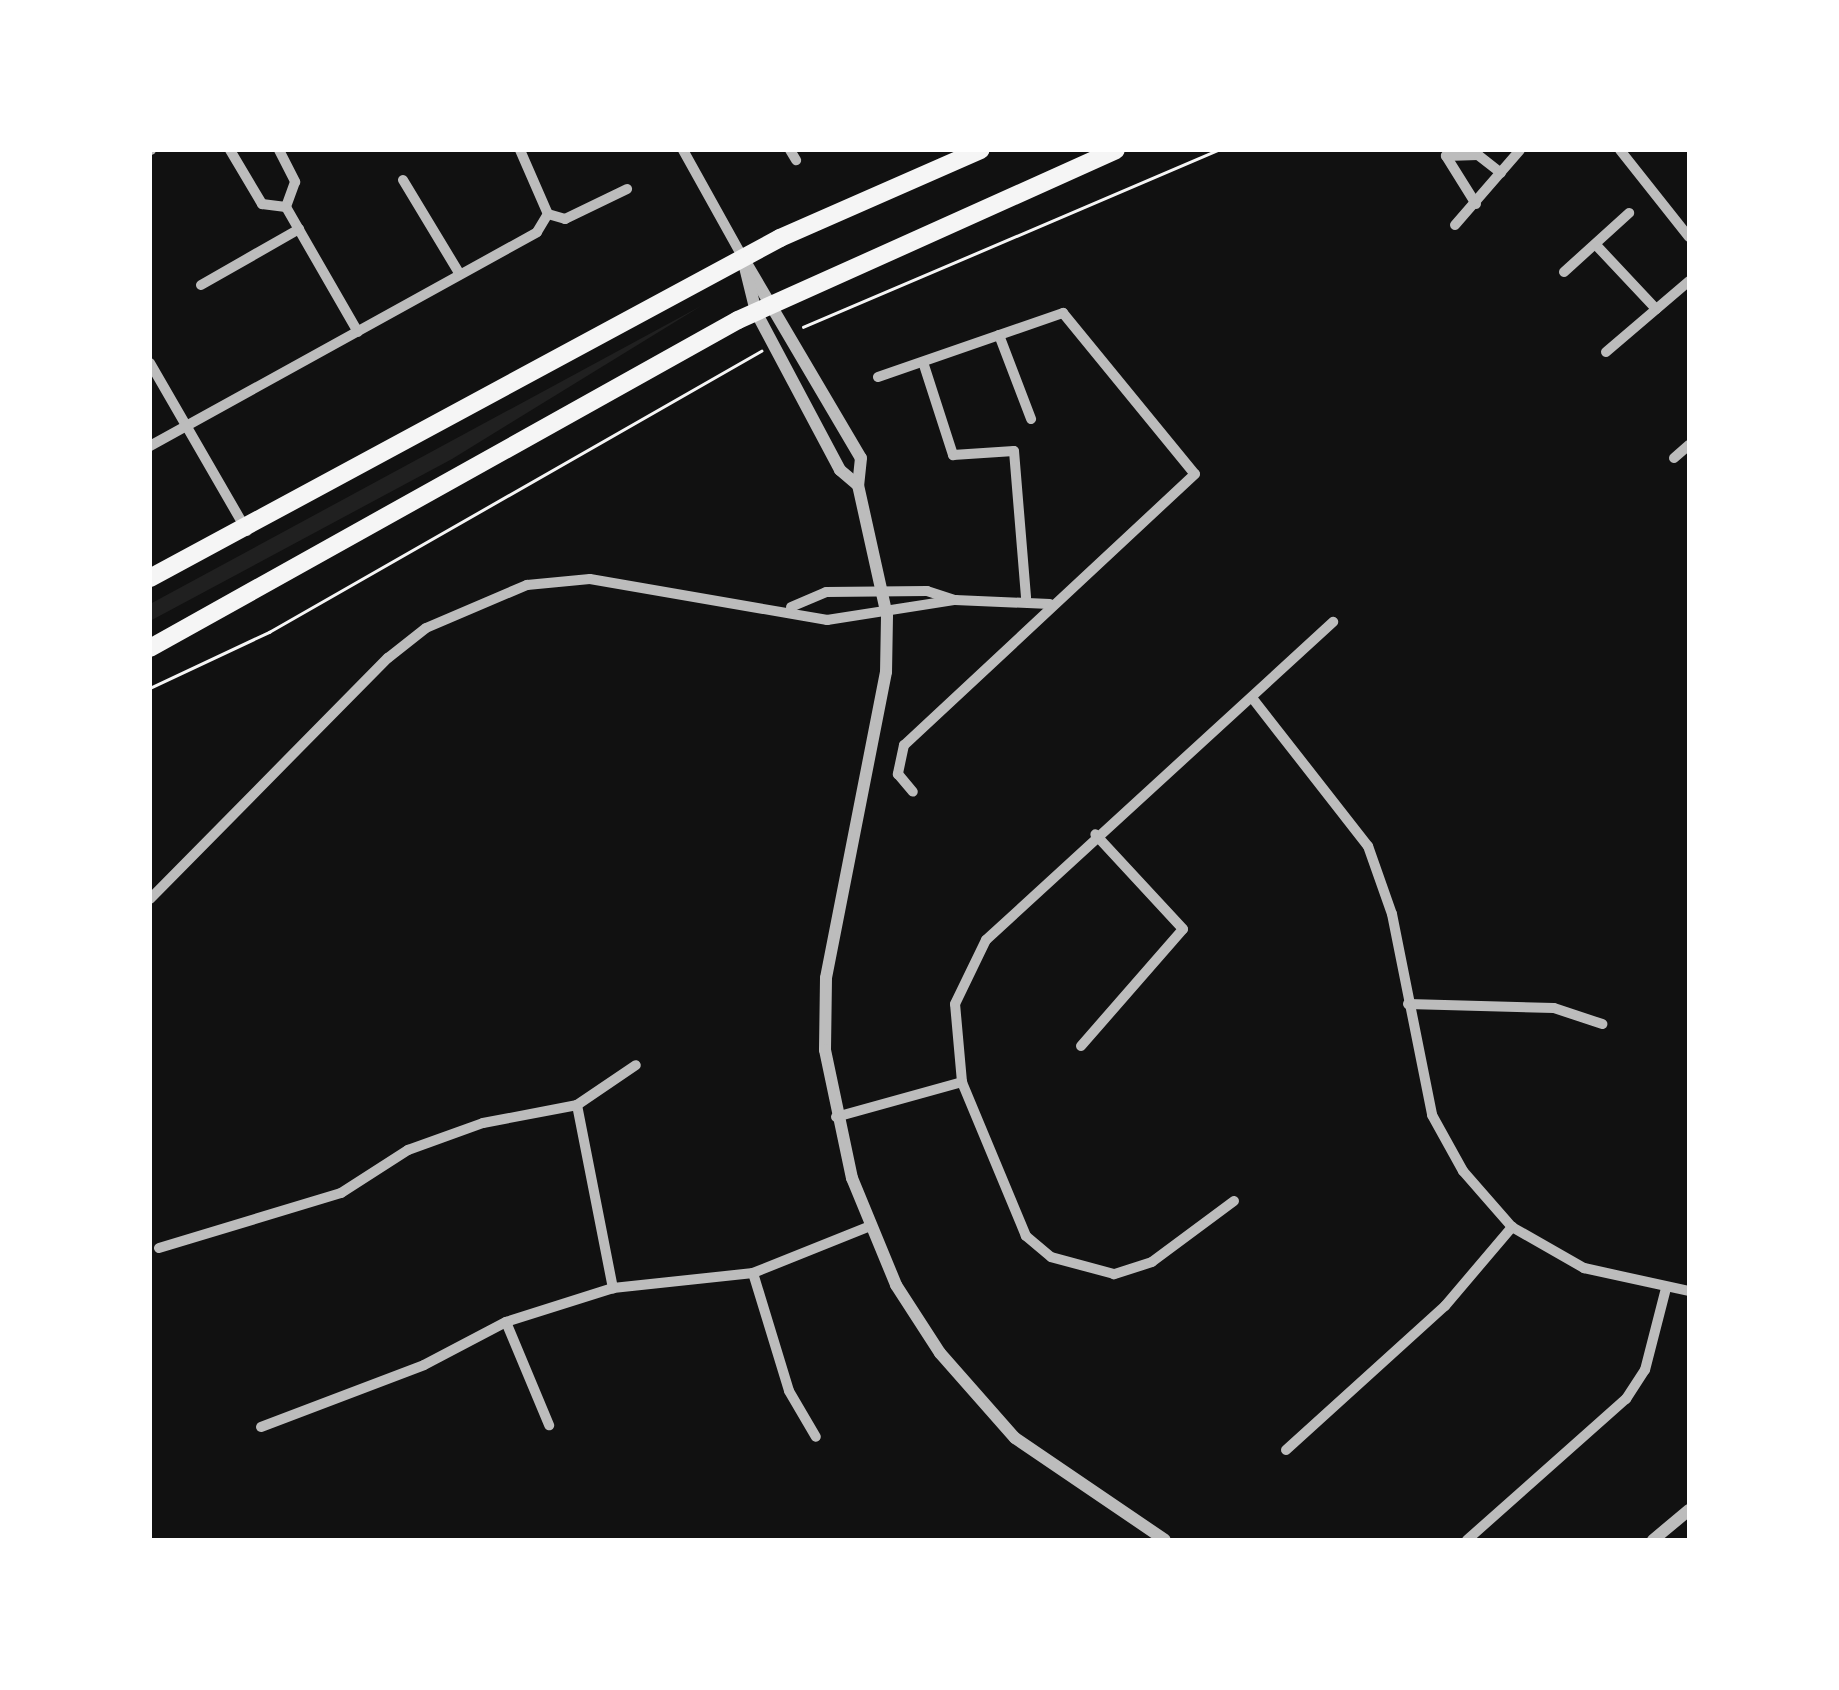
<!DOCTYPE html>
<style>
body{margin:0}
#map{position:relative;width:1839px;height:1690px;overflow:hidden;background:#111;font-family:"Varela Round",sans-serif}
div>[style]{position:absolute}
.green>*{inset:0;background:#202020}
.path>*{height:2.5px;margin:-1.25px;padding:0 1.25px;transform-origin:1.25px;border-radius:1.25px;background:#f5f5f5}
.minor>*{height:10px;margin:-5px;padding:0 5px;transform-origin:5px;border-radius:5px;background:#bcbcbc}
.tertiary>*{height:12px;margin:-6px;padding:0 6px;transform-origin:6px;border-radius:6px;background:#bcbcbc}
.primary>*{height:18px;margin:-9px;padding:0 9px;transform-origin:9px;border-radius:9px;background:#f5f5f5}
span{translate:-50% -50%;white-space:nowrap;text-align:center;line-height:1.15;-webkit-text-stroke:10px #fff;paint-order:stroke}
.frame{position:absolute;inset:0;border:152px solid #fff;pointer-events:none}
</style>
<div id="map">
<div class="green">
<i style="clip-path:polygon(701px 306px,452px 459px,150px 621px,150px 604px)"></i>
</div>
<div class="path">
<i style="left:803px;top:327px;width:450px;rotate:-23.1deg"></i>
<i style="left:150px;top:688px;width:132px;rotate:-25.2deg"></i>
<i style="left:269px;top:632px;width:567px;rotate:-29.73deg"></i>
</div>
<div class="minor">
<i style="left:150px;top:150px;width:1px"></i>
<i style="left:230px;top:150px;width:63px;rotate:59.3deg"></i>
<i style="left:262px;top:204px;width:24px;rotate:7deg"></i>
<i style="left:279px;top:150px;width:36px;rotate:63deg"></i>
<i style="left:295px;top:182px;width:27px;rotate:110deg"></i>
<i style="left:520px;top:150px;width:70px;rotate:66.4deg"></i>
<i style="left:683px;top:150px;width:124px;rotate:60.9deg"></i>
<i style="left:790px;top:150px;width:12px;rotate:59deg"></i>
<i style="left:1620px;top:150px;width:111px;rotate:51.6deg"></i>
<i style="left:403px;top:180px;width:109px;rotate:58.9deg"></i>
<i style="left:1476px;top:204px;width:57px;rotate:-122deg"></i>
<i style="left:1446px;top:156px;width:32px;rotate:-2deg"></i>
<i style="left:1478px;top:155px;width:29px;rotate:38deg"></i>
<i style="left:286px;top:207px;width:144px;rotate:60.1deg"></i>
<i style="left:548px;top:214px;width:18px;rotate:16deg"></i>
<i style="left:565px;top:219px;width:69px;rotate:-25.8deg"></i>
<i style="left:1455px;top:225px;width:99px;rotate:-49.1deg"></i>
<i style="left:1596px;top:245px;width:88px;rotate:46.8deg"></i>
<i style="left:1564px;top:272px;width:88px;rotate:-42.2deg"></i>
<i style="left:201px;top:285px;width:113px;rotate:-29.7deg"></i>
<i style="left:999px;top:335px;width:90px;rotate:69.1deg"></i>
<i style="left:1606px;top:352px;width:109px;rotate:-40.5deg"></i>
<i style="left:923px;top:362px;width:98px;rotate:72.1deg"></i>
<i style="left:953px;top:455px;width:61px;rotate:-3.8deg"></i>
<i style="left:1014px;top:451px;width:147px;rotate:85.3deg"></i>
<i style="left:150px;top:363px;width:194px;rotate:60deg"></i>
<i style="left:878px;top:377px;width:196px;rotate:-19.1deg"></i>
<i style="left:1063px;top:313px;width:208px;rotate:50.7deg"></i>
<i style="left:1195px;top:474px;width:398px;rotate:137deg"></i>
<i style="left:904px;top:745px;width:30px;rotate:102deg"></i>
<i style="left:898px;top:774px;width:23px;rotate:50deg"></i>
<i style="left:150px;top:446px;width:442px;rotate:-28.9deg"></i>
<i style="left:537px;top:232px;width:21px;rotate:-59deg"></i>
<i style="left:1674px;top:458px;width:20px;rotate:-41deg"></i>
<i style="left:791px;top:607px;width:38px;rotate:-23deg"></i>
<i style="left:826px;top:592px;width:101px;rotate:-0.6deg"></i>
<i style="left:927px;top:591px;width:29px;rotate:18deg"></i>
<i style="left:1253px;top:699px;width:187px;rotate:52deg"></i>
<i style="left:1368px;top:846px;width:72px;rotate:70.6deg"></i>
<i style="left:1392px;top:914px;width:205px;rotate:78.7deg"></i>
<i style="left:1432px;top:1115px;width:64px;rotate:61deg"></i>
<i style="left:1463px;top:1171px;width:74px;rotate:48.8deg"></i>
<i style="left:1512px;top:1227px;width:83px;rotate:29.7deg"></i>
<i style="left:1584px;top:1268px;width:107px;rotate:12.4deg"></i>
<i style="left:150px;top:899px;width:339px;rotate:-45.4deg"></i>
<i style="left:388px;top:658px;width:48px;rotate:-38.3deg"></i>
<i style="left:426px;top:628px;width:110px;rotate:-23.1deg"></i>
<i style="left:527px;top:585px;width:63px;rotate:-5.4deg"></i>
<i style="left:590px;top:579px;width:241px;rotate:9.8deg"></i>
<i style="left:827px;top:620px;width:130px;rotate:-8.9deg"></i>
<i style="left:955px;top:600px;width:95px;rotate:2.4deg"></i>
<i style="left:1408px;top:1004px;width:146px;rotate:1.6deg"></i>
<i style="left:1554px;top:1008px;width:51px;rotate:18.4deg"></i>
<i style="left:1081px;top:1046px;width:155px;rotate:-48.9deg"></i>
<i style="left:1183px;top:929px;width:129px;rotate:-132.8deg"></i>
<i style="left:577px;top:1105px;width:187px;rotate:78.9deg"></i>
<i style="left:836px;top:1117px;width:131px;rotate:-15.5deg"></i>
<i style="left:1234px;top:1201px;width:102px;rotate:143.4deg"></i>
<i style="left:1152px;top:1262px;width:40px;rotate:162deg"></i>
<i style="left:1114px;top:1274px;width:65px;rotate:-164.9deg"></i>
<i style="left:1051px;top:1257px;width:33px;rotate:-140deg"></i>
<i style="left:1026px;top:1236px;width:167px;rotate:-112.6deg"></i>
<i style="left:962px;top:1082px;width:78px;rotate:-95.1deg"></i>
<i style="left:955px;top:1004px;width:71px;rotate:-64.2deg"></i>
<i style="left:986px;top:940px;width:471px;rotate:-42.5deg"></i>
<i style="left:159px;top:1248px;width:190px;rotate:-16.8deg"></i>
<i style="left:341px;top:1193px;width:80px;rotate:-32.7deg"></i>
<i style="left:408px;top:1150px;width:80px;rotate:-19.8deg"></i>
<i style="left:483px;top:1123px;width:96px;rotate:-10.8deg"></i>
<i style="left:577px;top:1105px;width:71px;rotate:-34.1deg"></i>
<i style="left:753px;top:1273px;width:123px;rotate:73deg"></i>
<i style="left:789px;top:1391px;width:53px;rotate:59.6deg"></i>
<i style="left:506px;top:1322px;width:112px;rotate:67.3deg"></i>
<i style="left:261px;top:1427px;width:174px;rotate:-20.8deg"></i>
<i style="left:424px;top:1365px;width:93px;rotate:-27.7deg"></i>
<i style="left:506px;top:1322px;width:112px;rotate:-17.6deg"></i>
<i style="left:613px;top:1288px;width:141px;rotate:-6.1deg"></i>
<i style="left:753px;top:1273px;width:124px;rotate:-21.8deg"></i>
<i style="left:1286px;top:1450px;width:215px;rotate:-42.2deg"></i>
<i style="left:1445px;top:1306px;width:104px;rotate:-49.7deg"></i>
<i style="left:1467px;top:1540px;width:213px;rotate:-41.6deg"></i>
<i style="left:1626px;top:1399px;width:35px;rotate:-57deg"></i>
<i style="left:1645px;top:1370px;width:85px;rotate:-75.6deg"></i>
</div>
<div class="tertiary">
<i style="left:743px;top:258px;width:232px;rotate:59.5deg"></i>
<i style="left:861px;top:458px;width:27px;rotate:96deg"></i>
<i style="left:858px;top:485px;width:134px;rotate:77.5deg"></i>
<i style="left:887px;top:616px;width:56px;rotate:91deg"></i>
<i style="left:886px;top:672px;width:312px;rotate:101.1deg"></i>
<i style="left:826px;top:978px;width:72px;rotate:90.8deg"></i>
<i style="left:825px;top:1050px;width:131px;rotate:78.1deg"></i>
<i style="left:852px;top:1178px;width:116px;rotate:67.6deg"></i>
<i style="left:896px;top:1285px;width:81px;rotate:57.1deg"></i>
<i style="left:940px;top:1353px;width:113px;rotate:48.6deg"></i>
<i style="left:1015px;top:1438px;width:181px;rotate:34.2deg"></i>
<i style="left:744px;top:263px;width:50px;rotate:76.2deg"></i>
<i style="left:756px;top:312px;width:179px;rotate:62deg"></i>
<i style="left:840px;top:470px;width:23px;rotate:40deg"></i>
<i style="left:1653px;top:1540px;width:47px;rotate:-39.8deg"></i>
</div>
<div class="primary">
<i style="left:150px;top:578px;width:716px;rotate:-28.35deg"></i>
<i style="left:780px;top:238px;width:219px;rotate:-23.7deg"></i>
<i style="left:150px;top:648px;width:673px;rotate:-29.15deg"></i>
<i style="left:738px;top:320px;width:414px;rotate:-24.2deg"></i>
</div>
<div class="frame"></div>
</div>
